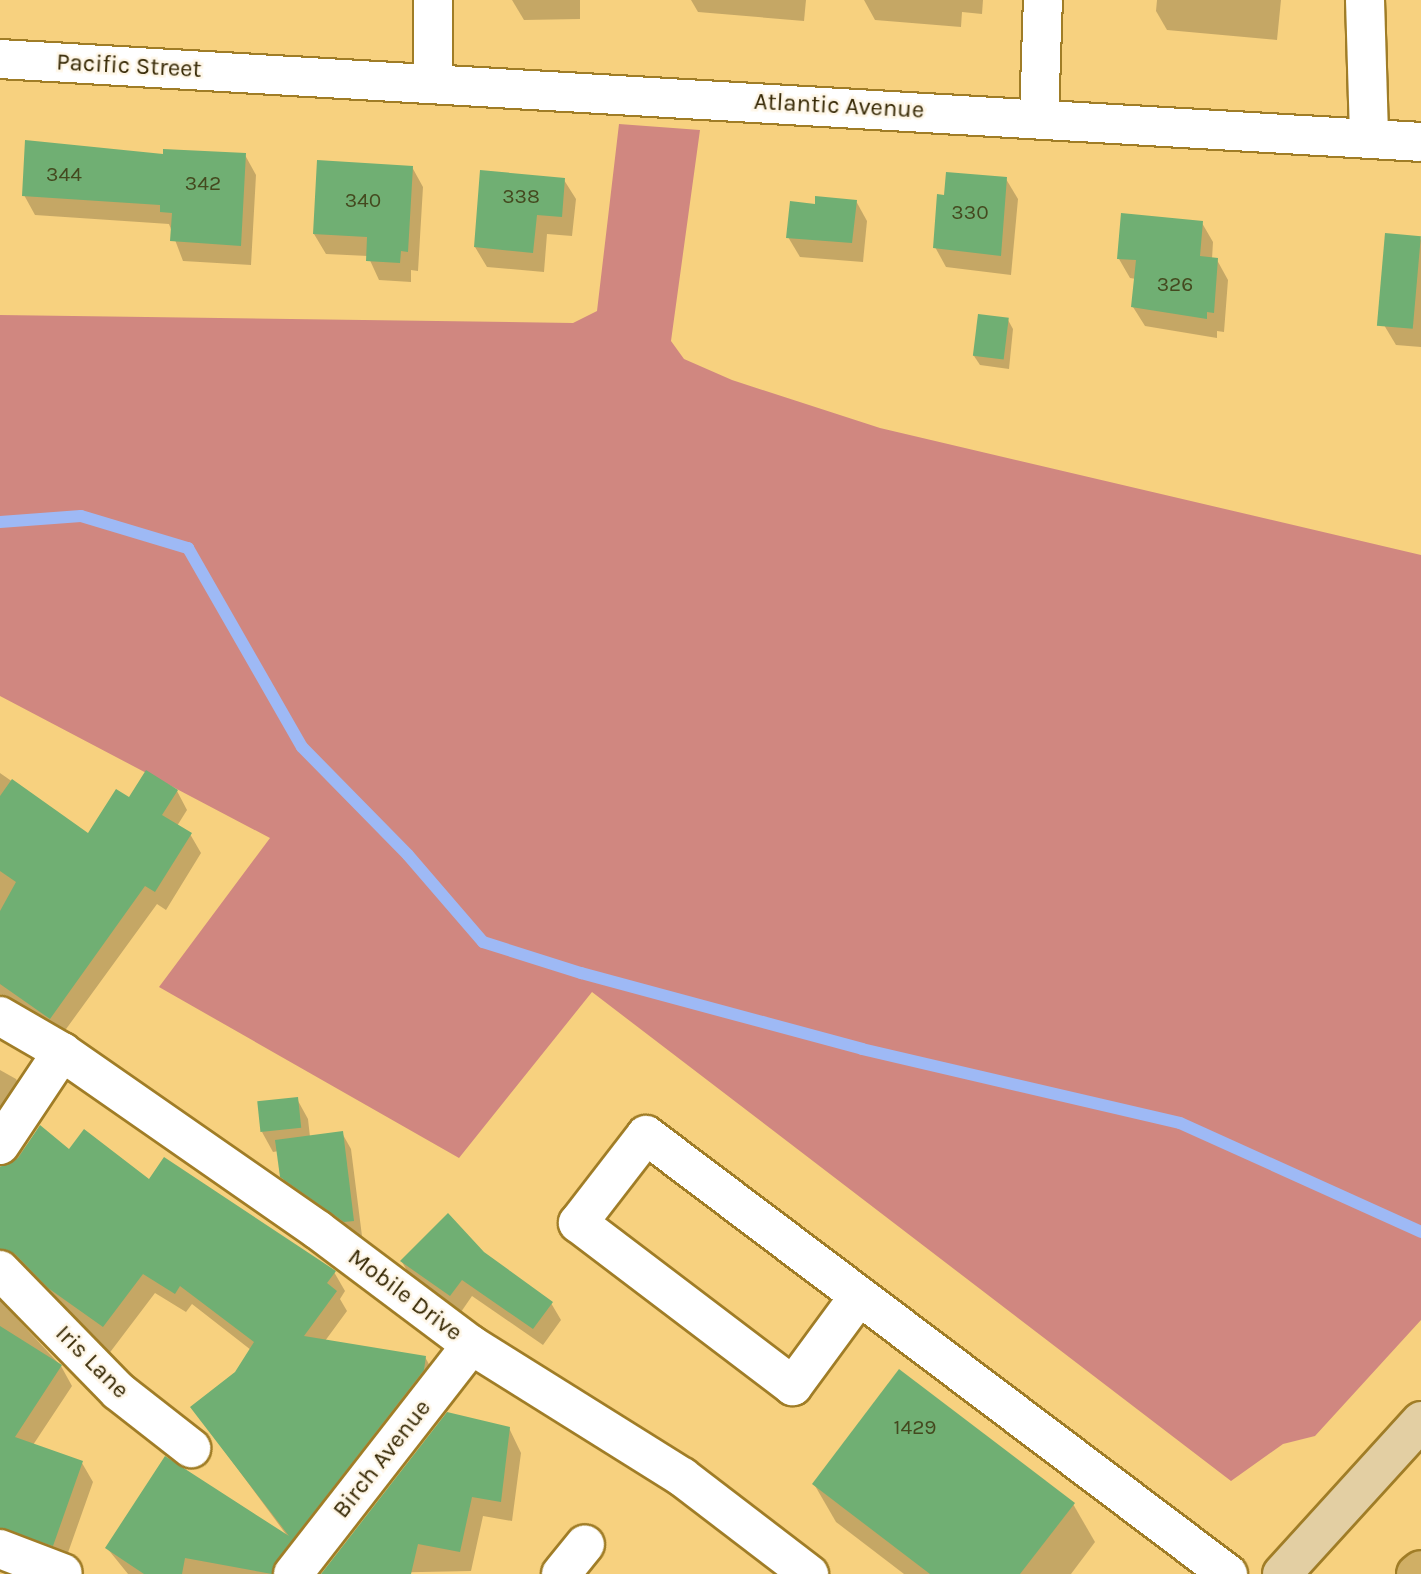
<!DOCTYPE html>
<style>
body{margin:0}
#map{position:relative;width:1421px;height:1574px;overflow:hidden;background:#f7d17f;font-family:Karla,sans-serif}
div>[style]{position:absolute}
.forest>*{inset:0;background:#d08780}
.shadow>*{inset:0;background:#0003}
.stream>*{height:12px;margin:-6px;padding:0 6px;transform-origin:6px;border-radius:6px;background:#9eb9f5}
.building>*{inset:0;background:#70af73;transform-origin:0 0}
.roads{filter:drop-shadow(2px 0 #a07d27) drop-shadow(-2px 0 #a07d27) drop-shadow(0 2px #a07d27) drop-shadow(0 -2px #a07d27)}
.minor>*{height:38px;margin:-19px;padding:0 19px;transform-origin:19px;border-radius:19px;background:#fff}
.major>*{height:38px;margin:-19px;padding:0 19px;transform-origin:19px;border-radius:19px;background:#e3cfa3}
.highway>*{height:38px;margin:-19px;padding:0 19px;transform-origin:19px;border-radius:19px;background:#d0af65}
span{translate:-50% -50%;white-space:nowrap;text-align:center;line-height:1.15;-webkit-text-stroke:5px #fef6e7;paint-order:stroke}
.number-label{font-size:21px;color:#44491f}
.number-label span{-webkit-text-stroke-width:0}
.street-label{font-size:24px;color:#352703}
</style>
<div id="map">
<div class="forest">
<i style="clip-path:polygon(619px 124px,700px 130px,671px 341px,684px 359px,732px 380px,880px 428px,1421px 555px,1421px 1320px,1315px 1436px,1283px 1444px,1231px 1481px,592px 992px,459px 1158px,159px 987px,270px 838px,0 696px,0 315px,573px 323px,597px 311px)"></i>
</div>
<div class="shadow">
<i style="clip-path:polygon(512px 0,580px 0,580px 19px,524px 20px)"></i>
<i style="clip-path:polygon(691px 0,806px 0,804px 21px,698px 12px)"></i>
<i style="clip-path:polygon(864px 0,983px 0,982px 14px,962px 12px,961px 27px,875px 20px)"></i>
<i style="clip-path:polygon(1157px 0,1281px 0,1277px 40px,1167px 30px,1156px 11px)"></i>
<i style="clip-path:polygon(245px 155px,256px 175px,251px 265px,183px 261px,169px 224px,35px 215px,24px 195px,164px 156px)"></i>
<i style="clip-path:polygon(412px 167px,423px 187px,418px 271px,411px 270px,411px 282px,379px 280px,368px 256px,326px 254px,314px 234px)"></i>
<i style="clip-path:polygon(1006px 179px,1018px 199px,1011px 275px,946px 267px,935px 247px,946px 197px)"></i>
<i style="clip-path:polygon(564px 180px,576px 199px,572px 236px,547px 234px,544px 272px,487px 267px,475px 247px)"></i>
<i style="clip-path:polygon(856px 201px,867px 221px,863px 262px,800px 257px,788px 237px,816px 205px)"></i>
<i style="clip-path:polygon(1202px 223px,1213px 242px,1212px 259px,1217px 260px,1228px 280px,1224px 332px,1217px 331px,1217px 338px,1145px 326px,1133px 307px,1136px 279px,1130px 278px,1119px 259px)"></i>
<i style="clip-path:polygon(1421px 238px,1421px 347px,1396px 345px,1384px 325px)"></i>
<i style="clip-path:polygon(1008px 320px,1013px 329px,1009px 369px,980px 365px,974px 356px)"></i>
<i style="clip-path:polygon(0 773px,89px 835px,130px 799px,177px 791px,187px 810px,177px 826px,190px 834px,201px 853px,166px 910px,157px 904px,61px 1036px,0 994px)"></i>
<i style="clip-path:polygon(0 1070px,16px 1079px,27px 1098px,0 1144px)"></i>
<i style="clip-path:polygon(297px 1099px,308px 1119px,310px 1137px,342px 1133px,351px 1149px,362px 1236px,354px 1237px,292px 1193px,282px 1177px,279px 1151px,273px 1152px,262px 1132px)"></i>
<i style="clip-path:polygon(40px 1127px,70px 1151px,150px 1181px,334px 1272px,345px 1291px,340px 1299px,347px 1311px,325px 1341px,425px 1357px,436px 1377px,291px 1574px,128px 1574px,107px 1548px,288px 1537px,192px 1407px,237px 1373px,251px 1350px,192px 1304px,186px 1312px,155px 1293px,108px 1355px,0 1263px,0 1166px,11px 1166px)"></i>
<i style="clip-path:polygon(483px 1253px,551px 1303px,561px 1320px,543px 1345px,472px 1296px,461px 1312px,412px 1279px,402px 1262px)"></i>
<i style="clip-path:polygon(0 1300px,61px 1366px,72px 1386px,33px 1445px,82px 1463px,93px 1482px,64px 1564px,0 1549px)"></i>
<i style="clip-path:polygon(509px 1428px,521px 1453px,512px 1521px,483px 1516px,471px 1571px,323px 1574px)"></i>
<i style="clip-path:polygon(814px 1484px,1073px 1504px,1095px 1542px,1071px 1574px,904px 1574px,836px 1522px)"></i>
</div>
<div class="stream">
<i style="left:0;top:522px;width:81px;rotate:-4.2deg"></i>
<i style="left:81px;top:516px;width:112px;rotate:16.7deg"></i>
<i style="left:188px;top:548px;width:229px;rotate:60.2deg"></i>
<i style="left:302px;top:747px;width:151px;rotate:45.5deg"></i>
<i style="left:408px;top:855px;width:115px;rotate:49.2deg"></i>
<i style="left:483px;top:942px;width:103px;rotate:17.6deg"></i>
<i style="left:581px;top:973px;width:291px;rotate:15.1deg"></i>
<i style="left:862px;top:1049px;width:326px;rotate:13.1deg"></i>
<i style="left:1180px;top:1123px;width:265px;rotate:24.3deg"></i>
</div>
<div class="building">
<i style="clip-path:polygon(25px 140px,163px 154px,163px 149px,246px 153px,241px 246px,170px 241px,172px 213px,160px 212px,160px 205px,22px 196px)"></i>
<i style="clip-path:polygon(317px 160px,413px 166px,408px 252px,401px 251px,400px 263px,366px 261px,367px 237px,313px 234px)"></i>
<i style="clip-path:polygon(480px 170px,565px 178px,562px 217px,537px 215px,533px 253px,474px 247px)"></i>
<i style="clip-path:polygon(946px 172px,1007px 177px,1001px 256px,933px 248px,937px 194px,944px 195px)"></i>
<i style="clip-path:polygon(815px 196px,857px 200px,852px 243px,786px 238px,790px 201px,815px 204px)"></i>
<i style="clip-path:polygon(1121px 213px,1203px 221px,1200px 256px,1218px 258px,1214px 313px,1207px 312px,1207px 319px,1131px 307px,1136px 260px,1117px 259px)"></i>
<i style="left:1385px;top:233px;width:36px;height:93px;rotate:5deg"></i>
<i style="left:978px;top:314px;width:31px;height:42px;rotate:7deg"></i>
<i style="clip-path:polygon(146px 770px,178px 790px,162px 815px,192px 833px,155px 892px,145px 886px,50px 1019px,0 984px,0 911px,16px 882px,0 871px,0 796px,12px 779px,88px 833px,116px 789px,129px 797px)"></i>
<i style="left:298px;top:1097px;width:31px;height:41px;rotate:84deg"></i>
<i style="clip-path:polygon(40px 1125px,69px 1149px,84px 1129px,149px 1179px,164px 1157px,336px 1271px,327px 1283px,337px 1291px,304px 1336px,426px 1356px,424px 1370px,276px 1561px,272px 1574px,185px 1558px,182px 1574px,144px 1574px,105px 1548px,165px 1456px,289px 1536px,190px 1407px,235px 1372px,254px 1342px,180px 1286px,175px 1294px,143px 1274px,103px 1327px,48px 1288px,15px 1254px,0 1249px,0 1167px,18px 1158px)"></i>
<i style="clip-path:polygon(343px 1131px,354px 1221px,344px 1222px,280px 1177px,275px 1140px)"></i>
<i style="clip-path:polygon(448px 1213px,484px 1252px,553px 1302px,533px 1329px,462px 1280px,450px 1296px,400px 1261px)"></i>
<i style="clip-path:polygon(0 1326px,62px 1365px,15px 1437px,83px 1461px,53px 1546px,0 1528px)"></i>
<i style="clip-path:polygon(899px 1369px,1075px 1503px,1020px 1574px,930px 1574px,812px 1484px)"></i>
<i style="clip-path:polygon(447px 1412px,510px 1427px,501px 1502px,472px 1497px,460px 1552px,418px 1544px,411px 1574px,321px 1574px)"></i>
</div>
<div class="roads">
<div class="minor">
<i style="left:433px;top:0;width:81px;rotate:90deg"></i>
<i style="left:1365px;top:0;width:138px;rotate:88.3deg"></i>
<i style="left:0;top:59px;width:1423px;rotate:3.34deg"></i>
<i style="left:1039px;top:118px;width:118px;rotate:-88.1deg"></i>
<i style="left:0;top:1016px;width:72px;rotate:30.1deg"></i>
<i style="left:62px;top:1052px;width:312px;rotate:34.8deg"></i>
<i style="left:318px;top:1230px;width:191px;rotate:36.9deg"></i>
<i style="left:471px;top:1345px;width:249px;rotate:32deg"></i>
<i style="left:682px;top:1477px;width:160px;rotate:37.4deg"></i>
<i style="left:0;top:1145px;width:112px;rotate:-56.3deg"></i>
<i style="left:0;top:1270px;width:169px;rotate:45.7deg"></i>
<i style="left:118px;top:1391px;width:93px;rotate:38deg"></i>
<i style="left:859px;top:1296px;width:112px;rotate:126.3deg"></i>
<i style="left:793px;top:1386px;width:270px;rotate:-142.8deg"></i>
<i style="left:578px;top:1223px;width:111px;rotate:-52.3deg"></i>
<i style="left:646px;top:1135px;width:729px;rotate:37.03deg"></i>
<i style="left:0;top:1549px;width:67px;rotate:20.9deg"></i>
<i style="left:293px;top:1574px;width:290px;rotate:-52.1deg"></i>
<i style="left:561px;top:1574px;width:38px;rotate:-51deg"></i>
</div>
<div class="major">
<i style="left:1282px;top:1574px;width:207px;rotate:-47.7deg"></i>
</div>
<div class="highway">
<i style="left:1416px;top:1574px;width:6px;rotate:-39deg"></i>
</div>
</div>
<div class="number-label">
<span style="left:64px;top:174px">344</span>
<span style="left:203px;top:183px">342</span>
<span style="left:521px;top:196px">338</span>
<span style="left:363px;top:200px">340</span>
<span style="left:970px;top:212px">330</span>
<span style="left:1175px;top:284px">326</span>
<span style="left:915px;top:1427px">1429</span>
</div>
<div class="street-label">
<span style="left:129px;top:66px;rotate:3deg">Pacific Street</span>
<span style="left:839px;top:106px;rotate:3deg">Atlantic Avenue</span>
<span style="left:405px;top:1295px;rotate:37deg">Mobile Drive</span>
<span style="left:92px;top:1362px;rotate:45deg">Iris Lane</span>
<span style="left:382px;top:1459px;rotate:-52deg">Birch Avenue</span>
</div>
</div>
